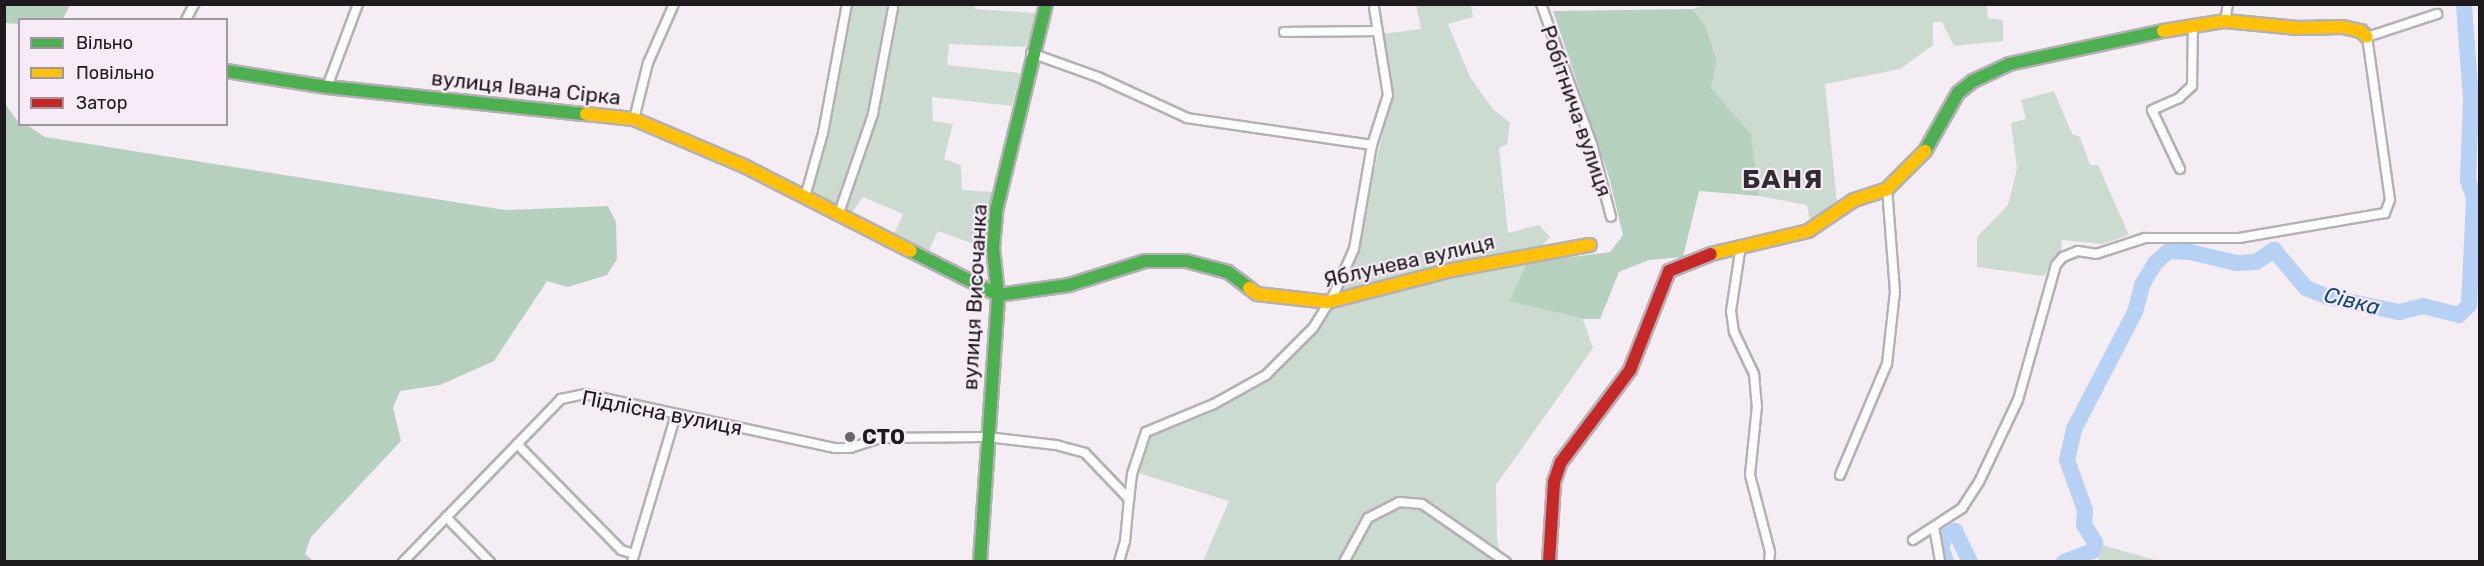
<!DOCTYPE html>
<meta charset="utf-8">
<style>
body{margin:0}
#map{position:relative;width:2484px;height:566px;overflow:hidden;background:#f4eef4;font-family:Rubik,sans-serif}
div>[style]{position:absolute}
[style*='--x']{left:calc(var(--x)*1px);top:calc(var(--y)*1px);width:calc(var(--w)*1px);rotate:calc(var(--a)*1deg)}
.green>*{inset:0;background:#ccdbd0}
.forest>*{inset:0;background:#b6d0be}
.river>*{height:16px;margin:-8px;padding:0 8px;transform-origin:8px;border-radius:8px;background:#b7d1f4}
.roads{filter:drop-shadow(2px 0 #b4b0b4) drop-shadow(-2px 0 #b4b0b4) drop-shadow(0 2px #b4b0b4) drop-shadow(0 -2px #b4b0b4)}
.street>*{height:8px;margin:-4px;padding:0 4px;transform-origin:4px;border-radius:4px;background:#fdfcfd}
.fast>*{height:12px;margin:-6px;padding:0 6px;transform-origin:6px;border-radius:6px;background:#4caf50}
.slow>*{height:12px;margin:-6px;padding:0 6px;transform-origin:6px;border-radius:6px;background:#ffc107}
.jam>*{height:12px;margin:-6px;padding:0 6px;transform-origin:6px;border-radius:6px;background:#c62828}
.dots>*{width:16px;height:16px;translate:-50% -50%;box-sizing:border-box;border:3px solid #f7ebf7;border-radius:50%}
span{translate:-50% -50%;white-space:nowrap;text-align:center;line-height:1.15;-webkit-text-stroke:4.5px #f7ebf7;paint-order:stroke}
.street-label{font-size:21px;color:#1d191d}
.poi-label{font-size:21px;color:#1d191d;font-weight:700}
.left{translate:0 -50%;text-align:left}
.water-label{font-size:22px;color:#114981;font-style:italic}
.district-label{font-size:27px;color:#332b34;font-weight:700;letter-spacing:1.5px}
.frame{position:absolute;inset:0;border:6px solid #1d191d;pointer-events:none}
.legend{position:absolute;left:18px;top:18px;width:210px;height:108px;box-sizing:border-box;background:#f7ebf7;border:2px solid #a097a0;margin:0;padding:8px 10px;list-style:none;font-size:18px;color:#1d191d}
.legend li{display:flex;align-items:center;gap:12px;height:30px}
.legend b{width:30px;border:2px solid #a097a0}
</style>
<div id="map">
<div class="green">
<i style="clip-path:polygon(974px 4px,975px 9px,1037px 13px,1026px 47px,949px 44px,947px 65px,1020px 73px,1012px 106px,932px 97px,933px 121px,953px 124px,944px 159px,961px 165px,962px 190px,993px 192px,985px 248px,938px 231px,928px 252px,893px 236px,903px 214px,863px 197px,851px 214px,809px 194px,847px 5px)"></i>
<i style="clip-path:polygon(1707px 4px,1987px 5px,1988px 18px,2003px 20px,2003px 41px,1954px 46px,1942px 22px,1933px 22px,1933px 45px,1900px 69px,1825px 84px,1837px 202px,1810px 221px,1807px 205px,1759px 196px,1751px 135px,1711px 88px,1717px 59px,1706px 27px,1693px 9px)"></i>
<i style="clip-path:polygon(1416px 5px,1471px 5px,1473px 17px,1448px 24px,1470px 77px,1493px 109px,1510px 123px,1507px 144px,1499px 148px,1508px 233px,1539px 225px,1550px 237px,1527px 263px,1509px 301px,1583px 319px,1593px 348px,1496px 485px,1497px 538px,1502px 561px,1203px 561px,1229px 501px,1135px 472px,1148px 437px,1212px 412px,1268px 377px,1330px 309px,1349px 276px,1392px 94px,1382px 34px,1421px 29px)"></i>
<i style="clip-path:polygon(2054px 91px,2072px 134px,2080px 137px,2090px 165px,2098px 165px,2129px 235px,2102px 244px,2062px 240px,2061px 250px,2044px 276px,1977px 267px,1977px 237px,2008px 205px,2017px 169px,2011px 123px,2026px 119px,2021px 100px)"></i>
<i style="clip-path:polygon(2102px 545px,2159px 561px,2098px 561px)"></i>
</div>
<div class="forest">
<i style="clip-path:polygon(5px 4px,70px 4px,70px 5px,63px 19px,20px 20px,19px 24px,5px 23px)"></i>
<i style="clip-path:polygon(1693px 9px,1706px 27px,1717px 60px,1711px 88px,1751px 134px,1759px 196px,1699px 191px,1683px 257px,1649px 260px,1619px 272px,1600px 319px,1583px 319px,1509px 301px,1527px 263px,1610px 252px,1623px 235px,1609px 177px,1553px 11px)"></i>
<i style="clip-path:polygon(5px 104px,20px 124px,27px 125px,45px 137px,505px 210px,608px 206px,616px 222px,617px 259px,607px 275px,568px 287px,547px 281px,494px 361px,440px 385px,400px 391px,393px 408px,401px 441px,311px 537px,305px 554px,313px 561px,5px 561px)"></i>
</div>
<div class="river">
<i style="--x:1946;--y:562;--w:16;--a:-108"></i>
<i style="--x:1941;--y:547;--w:11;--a:-68"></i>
<i style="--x:1945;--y:537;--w:12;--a:-31"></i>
<i style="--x:1955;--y:531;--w:34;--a:64"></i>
<i style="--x:2064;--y:562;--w:31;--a:-21"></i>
<i style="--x:2093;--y:551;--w:9;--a:-77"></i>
<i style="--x:2095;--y:542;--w:20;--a:-123"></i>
<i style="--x:2084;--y:525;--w:15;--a:-86"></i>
<i style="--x:2085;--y:510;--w:53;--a:-109.8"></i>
<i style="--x:2067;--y:460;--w:32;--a:-77"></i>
<i style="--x:2074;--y:429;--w:132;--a:-62.5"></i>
<i style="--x:2135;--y:312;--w:28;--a:-75"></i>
<i style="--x:2142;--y:285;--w:26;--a:-59"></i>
<i style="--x:2155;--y:263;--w:18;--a:-41"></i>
<i style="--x:2169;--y:251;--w:21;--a:3"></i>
<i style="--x:2190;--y:252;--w:47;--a:13.4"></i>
<i style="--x:2236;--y:263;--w:20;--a:-3"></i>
<i style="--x:2256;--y:262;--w:22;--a:-34"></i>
<i style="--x:2274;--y:250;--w:50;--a:49.9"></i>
<i style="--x:2306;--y:288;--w:24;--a:22"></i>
<i style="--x:2328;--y:297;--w:73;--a:11.9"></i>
<i style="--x:2399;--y:312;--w:25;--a:-14"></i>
<i style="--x:2423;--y:306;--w:37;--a:14"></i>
<i style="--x:2459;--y:315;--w:14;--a:-45"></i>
<i style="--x:2469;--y:305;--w:107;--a:-87.3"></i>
<i style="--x:2474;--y:198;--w:19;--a:-108"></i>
<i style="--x:2468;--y:180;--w:80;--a:-87.9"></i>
<i style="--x:2471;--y:100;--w:96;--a:-94.2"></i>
</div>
<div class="roads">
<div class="street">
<i style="--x:1541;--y:4;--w:149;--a:70"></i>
<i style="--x:1592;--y:144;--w:75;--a:75.4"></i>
<i style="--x:186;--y:20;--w:18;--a:-63"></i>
<i style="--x:2225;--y:21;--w:17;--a:-80"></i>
<i style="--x:1284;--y:32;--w:93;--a:-0.6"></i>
<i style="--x:1031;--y:53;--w:71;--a:19.7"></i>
<i style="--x:1098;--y:77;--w:98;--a:24.7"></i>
<i style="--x:1187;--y:118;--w:187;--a:8.3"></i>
<i style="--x:327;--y:87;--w:89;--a:-69.5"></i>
<i style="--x:634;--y:119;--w:58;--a:-76"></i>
<i style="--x:648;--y:63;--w:64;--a:-66.2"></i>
<i style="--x:2180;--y:169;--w:65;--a:-115.4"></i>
<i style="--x:2152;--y:110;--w:30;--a:-24"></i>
<i style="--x:2179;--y:98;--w:18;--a:-43"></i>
<i style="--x:2192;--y:86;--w:62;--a:-89.1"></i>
<i style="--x:805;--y:197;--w:66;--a:-74.3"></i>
<i style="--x:823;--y:133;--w:131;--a:-79.5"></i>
<i style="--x:839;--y:213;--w:105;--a:-71"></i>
<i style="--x:873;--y:114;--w:108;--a:-79.3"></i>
<i style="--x:1741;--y:245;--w:67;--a:98.6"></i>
<i style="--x:1731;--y:311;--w:21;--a:82"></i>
<i style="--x:1734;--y:332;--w:47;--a:64.5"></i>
<i style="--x:1754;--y:374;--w:32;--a:85"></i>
<i style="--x:1757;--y:406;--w:69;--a:95.8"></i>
<i style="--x:1750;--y:475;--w:80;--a:75.4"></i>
<i style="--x:1770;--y:552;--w:10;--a:96"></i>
<i style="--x:517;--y:444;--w:148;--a:45.5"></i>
<i style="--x:621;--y:550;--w:14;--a:17"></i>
<i style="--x:1840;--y:475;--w:121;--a:-67.1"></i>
<i style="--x:1887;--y:364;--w:72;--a:-83.7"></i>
<i style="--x:1895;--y:292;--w:103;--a:-94.4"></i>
<i style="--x:1129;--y:499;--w:25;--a:-83"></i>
<i style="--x:1132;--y:474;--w:44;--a:-71.6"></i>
<i style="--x:1146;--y:432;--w:74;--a:-22.4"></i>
<i style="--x:1214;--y:404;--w:60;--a:-29.1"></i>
<i style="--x:1266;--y:375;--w:66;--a:-45"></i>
<i style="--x:1313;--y:328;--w:38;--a:-58"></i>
<i style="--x:1333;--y:296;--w:51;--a:-65.9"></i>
<i style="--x:1354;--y:249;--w:106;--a:-80.2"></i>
<i style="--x:1372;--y:145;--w:52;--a:-72.3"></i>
<i style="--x:1388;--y:95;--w:88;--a:-99.1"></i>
<i style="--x:446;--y:517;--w:63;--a:45.6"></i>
<i style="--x:1934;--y:527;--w:36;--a:80"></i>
<i style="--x:1913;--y:540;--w:59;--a:-33.1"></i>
<i style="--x:1962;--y:508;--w:31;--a:-57"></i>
<i style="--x:1979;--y:482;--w:91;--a:-64.6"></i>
<i style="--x:2018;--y:400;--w:140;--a:-74.3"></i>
<i style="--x:2056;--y:265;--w:11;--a:-49"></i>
<i style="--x:2063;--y:257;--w:16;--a:-22"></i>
<i style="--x:2078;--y:251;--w:18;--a:9"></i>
<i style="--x:2096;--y:254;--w:52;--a:-18.1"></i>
<i style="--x:2145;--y:238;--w:94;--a:0"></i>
<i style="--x:2239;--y:238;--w:148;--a:-9.7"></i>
<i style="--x:2385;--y:213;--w:14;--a:-69"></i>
<i style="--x:2390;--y:200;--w:165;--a:-98"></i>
<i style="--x:2367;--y:37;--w:74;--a:-18.2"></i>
<i style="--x:403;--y:562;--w:227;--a:-45.9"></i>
<i style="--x:561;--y:399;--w:25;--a:-12"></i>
<i style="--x:585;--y:394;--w:256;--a:12.2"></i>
<i style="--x:835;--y:448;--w:15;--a:0"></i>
<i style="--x:850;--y:448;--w:33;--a:-18"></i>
<i style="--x:881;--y:438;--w:106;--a:-0.5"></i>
<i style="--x:987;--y:437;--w:69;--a:6.6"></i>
<i style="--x:1056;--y:445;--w:30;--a:15"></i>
<i style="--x:1085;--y:453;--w:64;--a:46.3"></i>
<i style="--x:1129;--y:499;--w:42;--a:95.4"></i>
<i style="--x:1125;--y:541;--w:22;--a:106"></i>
<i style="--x:632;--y:562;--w:154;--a:-73.4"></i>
<i style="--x:1344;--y:562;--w:50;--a:-61.4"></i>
<i style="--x:1368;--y:518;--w:35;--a:-27"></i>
<i style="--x:1399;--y:502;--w:23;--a:5"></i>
<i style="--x:1422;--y:504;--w:102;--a:34.6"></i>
</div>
<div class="fast">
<i style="--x:226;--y:71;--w:102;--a:9"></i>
<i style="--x:327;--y:87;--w:260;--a:6"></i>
<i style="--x:1925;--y:151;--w:67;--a:-60.4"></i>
<i style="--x:1958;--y:93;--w:19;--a:-39"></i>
<i style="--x:1973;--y:81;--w:40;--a:-25"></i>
<i style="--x:2009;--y:64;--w:157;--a:-12.1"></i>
<i style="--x:911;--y:251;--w:97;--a:26.8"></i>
<i style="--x:998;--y:295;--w:72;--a:-8"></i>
<i style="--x:1069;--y:285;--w:80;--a:-17.5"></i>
<i style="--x:1145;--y:261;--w:41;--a:0"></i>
<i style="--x:1186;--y:261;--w:43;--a:14.7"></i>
<i style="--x:1228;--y:272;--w:26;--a:37"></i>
<i style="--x:980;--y:562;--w:268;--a:-86.1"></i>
<i style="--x:998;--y:295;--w:47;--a:-96.1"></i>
<i style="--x:993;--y:248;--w:37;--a:-85"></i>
<i style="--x:996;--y:211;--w:213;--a:-76.4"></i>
</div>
<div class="slow">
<i style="--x:2163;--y:31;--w:63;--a:-9.2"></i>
<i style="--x:2225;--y:21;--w:73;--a:5.5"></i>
<i style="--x:2298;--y:28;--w:45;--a:-1.3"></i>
<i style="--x:2343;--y:27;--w:18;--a:13"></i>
<i style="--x:2361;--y:31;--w:8;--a:45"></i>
<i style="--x:586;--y:114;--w:48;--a:5.9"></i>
<i style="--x:634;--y:119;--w:120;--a:23.1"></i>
<i style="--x:744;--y:166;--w:187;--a:27"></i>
<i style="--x:1711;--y:254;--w:100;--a:-13.3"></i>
<i style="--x:1808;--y:231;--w:55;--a:-34"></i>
<i style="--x:1854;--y:200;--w:35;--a:-18"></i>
<i style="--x:1887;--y:189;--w:54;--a:-45"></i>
<i style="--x:1249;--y:288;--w:10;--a:37"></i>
<i style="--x:1257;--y:294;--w:71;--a:6.4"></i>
<i style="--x:1328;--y:302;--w:128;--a:-14.5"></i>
<i style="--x:1452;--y:270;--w:140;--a:-10.3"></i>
</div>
<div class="jam">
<i style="--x:1549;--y:562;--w:80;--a:-86.4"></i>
<i style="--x:1554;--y:482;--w:21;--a:-71"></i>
<i style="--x:1561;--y:462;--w:115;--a:-53.1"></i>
<i style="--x:1630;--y:370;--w:106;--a:-68.5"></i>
<i style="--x:1669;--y:271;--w:45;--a:-22"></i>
</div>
</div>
<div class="dots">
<i style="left:850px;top:437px;background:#686468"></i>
</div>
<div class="street-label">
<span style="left:526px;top:88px;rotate:6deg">вулиця Івана Сірка</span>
<span style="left:1576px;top:111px;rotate:71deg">Робітнича вулиця</span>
<span style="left:1409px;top:261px;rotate:-13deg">Яблунева вулиця</span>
<span style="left:975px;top:297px;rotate:-87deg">вулиця Височанка</span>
<span style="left:662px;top:413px;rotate:11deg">Підлісна вулиця</span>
</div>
<div class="poi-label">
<span class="left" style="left:862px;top:437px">СТО</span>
</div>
<div class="water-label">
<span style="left:2352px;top:301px;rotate:14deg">Сівка</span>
</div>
<div class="district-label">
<span style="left:1783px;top:180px">БАНЯ</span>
</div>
<div class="frame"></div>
<ul class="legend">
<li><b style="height:8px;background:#4caf50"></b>Вільно</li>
<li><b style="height:8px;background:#ffc107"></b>Повільно</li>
<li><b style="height:8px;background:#c62828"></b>Затор</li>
</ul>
</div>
